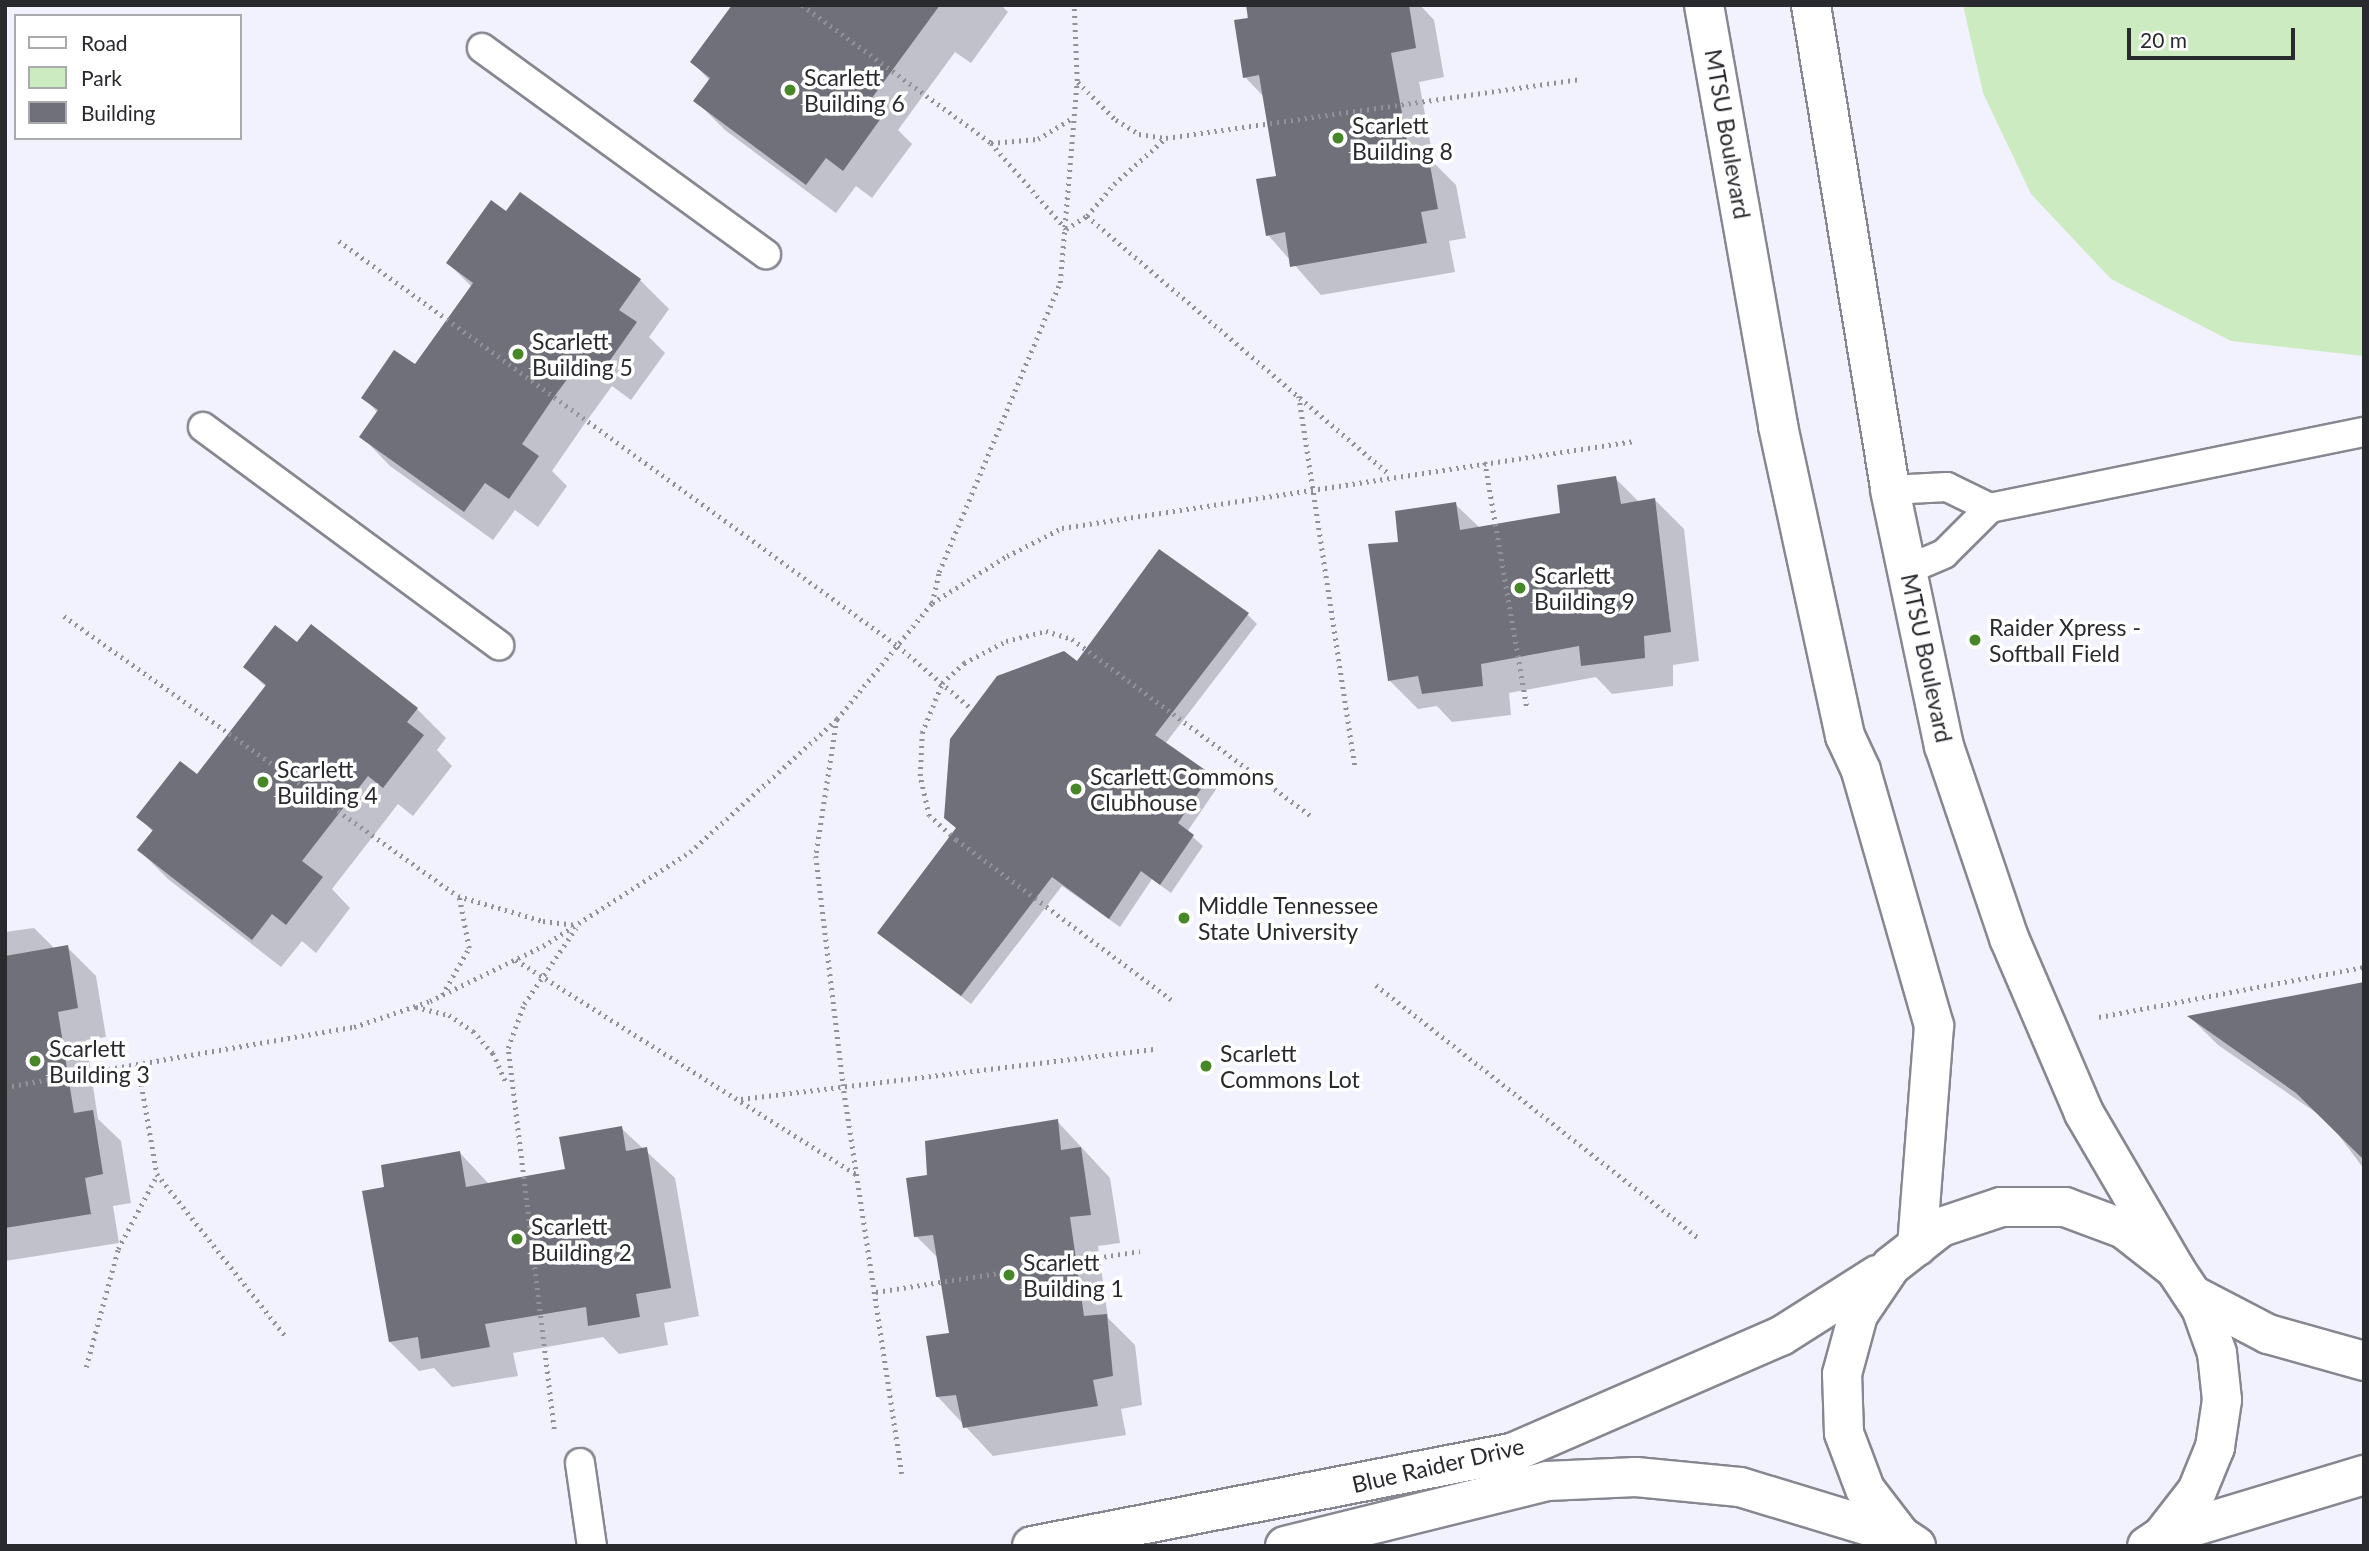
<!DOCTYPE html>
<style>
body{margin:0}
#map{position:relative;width:2369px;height:1551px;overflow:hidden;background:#f1f2fd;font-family:Lato,sans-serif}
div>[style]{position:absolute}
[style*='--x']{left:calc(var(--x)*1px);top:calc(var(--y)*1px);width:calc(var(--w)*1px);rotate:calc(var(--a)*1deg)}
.green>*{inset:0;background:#ccebc1}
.shadow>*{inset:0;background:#0003}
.building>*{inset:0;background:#6f7079}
.path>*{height:4.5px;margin-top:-2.25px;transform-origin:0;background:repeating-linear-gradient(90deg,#909199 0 2px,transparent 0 7px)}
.roads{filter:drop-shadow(2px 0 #868790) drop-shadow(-2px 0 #868790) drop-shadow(0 2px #868790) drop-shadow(0 -2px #868790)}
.lane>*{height:28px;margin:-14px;padding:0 14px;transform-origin:14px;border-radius:14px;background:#fff}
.street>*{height:38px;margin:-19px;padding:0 19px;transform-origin:19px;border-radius:19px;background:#fff}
.dots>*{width:19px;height:19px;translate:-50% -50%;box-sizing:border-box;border:4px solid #fff;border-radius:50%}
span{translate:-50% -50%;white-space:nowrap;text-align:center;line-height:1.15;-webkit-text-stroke:7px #fff;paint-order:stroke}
.poi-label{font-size:23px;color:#292a2e}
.left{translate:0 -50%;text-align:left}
.street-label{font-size:23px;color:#292a2e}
.frame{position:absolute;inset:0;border:7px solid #292a2e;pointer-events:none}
.legend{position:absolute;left:14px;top:14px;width:228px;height:126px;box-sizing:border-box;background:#fff;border:2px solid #a9aaab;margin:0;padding:9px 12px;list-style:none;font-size:21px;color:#292a2e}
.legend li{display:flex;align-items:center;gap:14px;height:35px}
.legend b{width:35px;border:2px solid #a9aaab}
.scale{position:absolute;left:2127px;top:28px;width:168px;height:32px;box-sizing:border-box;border:4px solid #292a2e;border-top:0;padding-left:9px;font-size:21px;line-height:24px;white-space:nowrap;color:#292a2e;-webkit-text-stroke:5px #fff;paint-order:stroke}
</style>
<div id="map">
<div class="green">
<i style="clip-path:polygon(1963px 5px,2364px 5px,2364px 356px,2231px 341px,2111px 279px,2031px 194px,1983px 93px)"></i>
</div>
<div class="shadow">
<i style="clip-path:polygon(734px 5px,1001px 5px,1008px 12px,971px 63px,955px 52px,898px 130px,912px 144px,872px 198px,856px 186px,836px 213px,725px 130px,696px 101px,710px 81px,692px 62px)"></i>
<i style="clip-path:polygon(1248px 5px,1420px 5px,1434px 20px,1444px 77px,1419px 82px,1434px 163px,1456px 185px,1466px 238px,1449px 241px,1455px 272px,1321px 295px,1268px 235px,1278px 177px,1264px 97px,1245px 77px)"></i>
<i style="clip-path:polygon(520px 194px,640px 280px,669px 309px,649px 337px,665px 353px,631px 400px,612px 386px,583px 426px,552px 471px,567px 486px,538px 527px,515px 510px,493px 540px,390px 466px,362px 437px,378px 413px,363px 397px,416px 367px,472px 287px,448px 263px,506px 213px)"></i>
<i style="clip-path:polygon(1615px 478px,1640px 503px,1655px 500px,1684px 529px,1699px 661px,1673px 665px,1673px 686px,1612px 694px,1596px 677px,1509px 693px,1511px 715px,1452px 722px,1437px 706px,1418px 709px,1389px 680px,1400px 543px,1455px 504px,1480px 528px,1562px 515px)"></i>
<i style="clip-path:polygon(1247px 614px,1257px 624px,1165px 744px,1219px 785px,1187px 832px,1203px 846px,1171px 893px,1152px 879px,1120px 927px,1062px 886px,971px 1004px,879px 933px,1078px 663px)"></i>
<i style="clip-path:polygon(297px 644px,417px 709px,446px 738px,437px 750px,452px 766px,413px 816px,398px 804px,332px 889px,350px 908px,316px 953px,302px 941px,281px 967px,168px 879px,139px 850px,153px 832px,139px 817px,197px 776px,267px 688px,245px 667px)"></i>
<i style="clip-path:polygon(34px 928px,55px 949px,67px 947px,96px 976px,106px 1037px,86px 1040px,98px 1119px,121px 1141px,131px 1203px,113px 1206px,119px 1243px,5px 1261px,5px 932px)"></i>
<i style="clip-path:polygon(2364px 984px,2364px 1169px,2328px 1121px,2218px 1045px,2190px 1017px)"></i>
<i style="clip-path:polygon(1057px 1121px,1110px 1178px,1120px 1243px,1098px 1246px,1108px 1318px,1135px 1345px,1142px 1405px,1121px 1409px,1126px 1435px,993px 1456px,937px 1396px,951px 1334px,939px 1259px,916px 1236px,928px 1177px)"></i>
<i style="clip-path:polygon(621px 1128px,675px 1178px,699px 1316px,664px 1323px,668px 1345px,619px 1354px,603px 1337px,513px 1353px,518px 1376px,452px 1387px,434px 1368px,419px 1371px,390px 1342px,386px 1188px,460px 1153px,489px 1184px,567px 1171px)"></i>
</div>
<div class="building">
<i style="clip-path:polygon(732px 5px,940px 5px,869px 102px,884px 114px,843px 171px,826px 158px,806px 185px,693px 101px,710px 78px,690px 62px)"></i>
<i style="clip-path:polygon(1246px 5px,1409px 5px,1416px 48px,1391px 53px,1410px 157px,1428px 154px,1438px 209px,1421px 212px,1427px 243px,1290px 267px,1285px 232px,1266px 236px,1256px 179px,1276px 176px,1259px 75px,1243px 78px,1234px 20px,1248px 18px)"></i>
<i style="clip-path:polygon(520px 192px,641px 279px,619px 310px,637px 322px,601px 373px,582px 359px,554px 397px,522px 444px,539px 456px,509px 499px,485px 483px,464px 512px,359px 437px,378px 410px,361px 398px,394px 350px,415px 364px,473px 283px,446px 263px,491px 200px,506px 211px)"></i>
<i style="clip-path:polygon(1616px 476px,1621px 504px,1655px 498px,1671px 632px,1644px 636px,1645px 658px,1581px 666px,1579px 646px,1481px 664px,1483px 686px,1422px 694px,1418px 676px,1388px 681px,1368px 544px,1398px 542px,1395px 511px,1456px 502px,1460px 530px,1560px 513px,1557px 485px)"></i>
<i style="clip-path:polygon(1159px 549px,1249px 613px,1155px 735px,1211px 774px,1178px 823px,1194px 835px,1160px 885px,1141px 871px,1109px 919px,1052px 877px,961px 996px,877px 933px,956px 828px,944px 818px,950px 739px,997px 676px,1064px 651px,1077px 661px)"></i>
<i style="clip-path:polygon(311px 624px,418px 708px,407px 722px,424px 735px,383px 788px,368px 776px,302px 861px,323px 877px,286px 925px,272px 914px,252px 940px,137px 850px,153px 830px,136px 817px,180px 761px,197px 774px,266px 685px,243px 667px,275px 625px,297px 642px)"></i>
<i style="clip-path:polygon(68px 945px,78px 1008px,58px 1012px,74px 1113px,93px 1110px,103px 1174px,85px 1178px,91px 1214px,5px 1228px,5px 956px)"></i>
<i style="clip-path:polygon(2364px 982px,2364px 1160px,2296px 1093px,2187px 1016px)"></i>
<i style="clip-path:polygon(1058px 1119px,1061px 1150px,1081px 1147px,1091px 1215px,1070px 1217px,1084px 1316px,1107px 1314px,1113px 1376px,1093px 1380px,1098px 1406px,963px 1428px,956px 1395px,936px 1397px,926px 1336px,949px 1333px,933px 1235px,914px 1237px,906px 1178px,927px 1175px,925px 1141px)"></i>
<i style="clip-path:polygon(622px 1126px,626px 1151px,647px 1147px,671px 1288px,636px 1294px,640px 1317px,588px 1326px,586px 1307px,485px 1324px,490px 1347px,421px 1359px,418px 1337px,389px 1342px,362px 1191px,384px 1187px,381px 1165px,460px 1151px,466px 1187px,565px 1169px,559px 1137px)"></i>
</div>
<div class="path">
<i style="--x:802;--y:5;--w:234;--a:36.1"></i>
<i style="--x:991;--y:143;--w:114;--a:48.9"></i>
<i style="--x:1066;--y:229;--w:25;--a:-32"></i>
<i style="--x:1087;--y:216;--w:42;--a:-49.8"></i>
<i style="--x:1114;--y:184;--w:69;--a:-41.5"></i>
<i style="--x:1166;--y:138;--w:416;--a:-8.1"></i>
<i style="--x:1078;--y:82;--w:54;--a:45"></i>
<i style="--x:1116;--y:120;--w:27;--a:31"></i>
<i style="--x:1139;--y:134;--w:26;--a:9"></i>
<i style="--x:991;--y:143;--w:47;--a:-4.9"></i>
<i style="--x:1038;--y:139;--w:42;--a:-31.4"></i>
<i style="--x:1087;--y:216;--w:397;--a:40.5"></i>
<i style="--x:339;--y:241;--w:690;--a:35.92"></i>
<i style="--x:898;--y:646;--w:97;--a:40.4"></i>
<i style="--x:1299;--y:396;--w:376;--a:81.4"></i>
<i style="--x:1485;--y:462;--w:249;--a:80.3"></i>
<i style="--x:932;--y:603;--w:89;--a:-32.1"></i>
<i style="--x:1007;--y:556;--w:62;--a:-27"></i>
<i style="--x:1062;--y:528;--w:579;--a:-8.65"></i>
<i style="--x:64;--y:616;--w:483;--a:35.4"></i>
<i style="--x:458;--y:896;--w:89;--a:16.4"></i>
<i style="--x:543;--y:921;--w:35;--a:7"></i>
<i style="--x:837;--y:719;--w:139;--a:98.7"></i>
<i style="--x:816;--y:856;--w:230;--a:83.2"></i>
<i style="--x:843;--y:1084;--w:394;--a:81.4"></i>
<i style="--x:516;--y:960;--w:404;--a:32.2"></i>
<i style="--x:1376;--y:985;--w:410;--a:38.1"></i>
<i style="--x:442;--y:995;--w:54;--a:-60.1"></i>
<i style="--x:469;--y:948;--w:52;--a:-101.1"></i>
<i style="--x:1171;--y:1000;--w:268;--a:-143.3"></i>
<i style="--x:956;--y:840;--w:36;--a:-138"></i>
<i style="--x:929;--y:816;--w:41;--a:-102.7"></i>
<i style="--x:920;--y:776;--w:43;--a:-87.3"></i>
<i style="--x:922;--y:733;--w:54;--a:-68.2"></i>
<i style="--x:942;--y:683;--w:30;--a:-42"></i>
<i style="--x:964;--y:663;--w:47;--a:-27.6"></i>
<i style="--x:1006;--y:641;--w:41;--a:-14"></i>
<i style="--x:1046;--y:631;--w:27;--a:17"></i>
<i style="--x:1072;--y:639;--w:296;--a:36.5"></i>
<i style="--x:416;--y:1007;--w:34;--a:14"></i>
<i style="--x:449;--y:1015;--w:29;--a:34"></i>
<i style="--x:473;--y:1031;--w:30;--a:48"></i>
<i style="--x:493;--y:1053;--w:35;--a:66"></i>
<i style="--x:2099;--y:1017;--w:270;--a:-10.7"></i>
<i style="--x:138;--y:1064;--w:112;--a:80.2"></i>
<i style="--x:157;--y:1174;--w:209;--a:51.6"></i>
<i style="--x:5;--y:1087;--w:354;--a:-9.8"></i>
<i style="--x:354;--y:1027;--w:80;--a:-18.9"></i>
<i style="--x:430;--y:1001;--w:126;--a:-26"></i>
<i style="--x:543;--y:946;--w:174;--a:-32.6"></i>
<i style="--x:690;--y:852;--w:198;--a:-42.1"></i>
<i style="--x:837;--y:719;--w:150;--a:-50.7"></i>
<i style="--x:932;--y:603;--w:32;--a:-77"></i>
<i style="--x:939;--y:572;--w:313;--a:-67.3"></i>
<i style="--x:1060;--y:283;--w:203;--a:-85.2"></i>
<i style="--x:1077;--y:81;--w:76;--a:-92.3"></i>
<i style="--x:741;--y:1099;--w:416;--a:-6.9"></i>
<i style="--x:876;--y:1292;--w:267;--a:-8.8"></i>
<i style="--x:86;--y:1367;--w:122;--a:-74.8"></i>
<i style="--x:118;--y:1249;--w:84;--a:-62.2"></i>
<i style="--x:554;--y:1429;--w:384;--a:-96.9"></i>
<i style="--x:508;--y:1048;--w:47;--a:-70"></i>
<i style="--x:524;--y:1004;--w:92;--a:-55.6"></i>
</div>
<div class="roads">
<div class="lane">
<i style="--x:482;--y:48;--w:351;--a:36"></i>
<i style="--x:203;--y:427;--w:368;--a:36.4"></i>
<i style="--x:1890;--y:490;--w:57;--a:-3"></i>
<i style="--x:1947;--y:487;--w:48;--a:26"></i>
<i style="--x:1990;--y:508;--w:65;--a:135"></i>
<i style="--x:1944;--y:554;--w:39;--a:157"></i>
<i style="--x:1990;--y:508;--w:382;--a:-11.5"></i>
<i style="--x:580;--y:1463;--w:84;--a:81.8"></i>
</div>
<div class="street">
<i style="--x:1704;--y:5;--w:427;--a:80"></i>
<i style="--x:1778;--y:426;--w:317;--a:77.8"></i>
<i style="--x:1845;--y:736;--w:38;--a:65"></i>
<i style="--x:1861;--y:771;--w:265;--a:74"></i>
<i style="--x:1934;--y:1026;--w:221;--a:94.4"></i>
<i style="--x:1811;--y:5;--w:491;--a:80.7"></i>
<i style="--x:1890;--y:490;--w:262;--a:78.1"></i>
<i style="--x:1944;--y:746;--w:203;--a:71.3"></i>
<i style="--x:2009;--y:938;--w:190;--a:66.8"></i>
<i style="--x:2084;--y:1113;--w:181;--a:59.7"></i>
<i style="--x:2193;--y:1295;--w:85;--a:27.5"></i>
<i style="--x:2268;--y:1334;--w:100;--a:15.7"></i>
<i style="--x:2162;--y:1536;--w:211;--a:-16.8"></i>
<i style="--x:1032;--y:1546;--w:491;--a:-11"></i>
<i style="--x:1514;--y:1452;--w:291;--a:-23.5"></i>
<i style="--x:1781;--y:1336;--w:114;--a:-32.4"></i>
<i style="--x:1285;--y:1546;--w:270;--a:-13.9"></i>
<i style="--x:1547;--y:1481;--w:89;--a:-2.6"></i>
<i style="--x:1636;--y:1477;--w:104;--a:5.5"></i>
<i style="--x:1740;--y:1487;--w:168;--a:16.9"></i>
<i style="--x:1916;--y:1546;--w:18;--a:-146"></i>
<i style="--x:1901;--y:1536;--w:59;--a:-127.5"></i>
<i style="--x:1865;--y:1489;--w:60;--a:-110.6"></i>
<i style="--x:1844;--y:1433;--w:59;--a:-91.9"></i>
<i style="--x:1842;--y:1374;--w:61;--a:-74.8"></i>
<i style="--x:1858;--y:1315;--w:59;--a:-56"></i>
<i style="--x:1891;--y:1266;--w:63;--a:-38"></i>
<i style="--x:1941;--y:1227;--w:63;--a:-18.4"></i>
<i style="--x:2001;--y:1207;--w:64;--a:0"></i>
<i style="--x:2065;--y:1207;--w:63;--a:20.4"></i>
<i style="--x:2124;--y:1229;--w:65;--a:38.1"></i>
<i style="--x:2175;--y:1269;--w:47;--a:56.3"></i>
<i style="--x:2201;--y:1308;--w:48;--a:70.4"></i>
<i style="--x:2217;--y:1353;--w:47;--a:83.9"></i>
<i style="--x:2222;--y:1400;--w:48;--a:98.5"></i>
<i style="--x:2215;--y:1447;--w:48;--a:112.2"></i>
<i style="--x:2197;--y:1491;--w:57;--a:127.9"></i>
<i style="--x:2162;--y:1536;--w:18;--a:146"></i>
</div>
</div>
<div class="dots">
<i style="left:790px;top:90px;background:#478727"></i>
<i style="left:1338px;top:138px;background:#478727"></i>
<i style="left:518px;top:354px;background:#478727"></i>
<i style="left:1520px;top:588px;background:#478727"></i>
<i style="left:1975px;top:640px;background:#478727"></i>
<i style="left:263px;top:782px;background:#478727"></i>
<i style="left:1076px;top:789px;background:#478727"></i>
<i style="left:1184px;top:918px;background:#478727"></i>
<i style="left:35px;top:1061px;background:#478727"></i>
<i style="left:1206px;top:1066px;background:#478727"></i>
<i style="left:517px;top:1239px;background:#478727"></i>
<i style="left:1009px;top:1275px;background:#478727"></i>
</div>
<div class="poi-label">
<span class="left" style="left:804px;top:90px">Scarlett<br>Building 6</span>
<span class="left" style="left:1352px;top:138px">Scarlett<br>Building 8</span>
<span class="left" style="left:532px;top:354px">Scarlett<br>Building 5</span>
<span class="left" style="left:1534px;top:588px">Scarlett<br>Building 9</span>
<span class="left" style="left:1989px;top:640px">Raider Xpress -<br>Softball Field</span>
<span class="left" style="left:277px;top:782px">Scarlett<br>Building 4</span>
<span class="left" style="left:1090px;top:789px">Scarlett Commons<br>Clubhouse</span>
<span class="left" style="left:1198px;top:918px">Middle Tennessee<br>State University</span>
<span class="left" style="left:49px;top:1061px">Scarlett<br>Building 3</span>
<span class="left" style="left:1220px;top:1066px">Scarlett<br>Commons Lot</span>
<span class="left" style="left:531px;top:1239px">Scarlett<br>Building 2</span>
<span class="left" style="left:1023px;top:1275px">Scarlett<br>Building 1</span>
</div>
<div class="street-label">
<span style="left:1728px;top:134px;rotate:80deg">MTSU Boulevard</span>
<span style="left:1927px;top:658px;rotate:78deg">MTSU Boulevard</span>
<span style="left:1438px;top:1465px;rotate:-13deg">Blue Raider Drive</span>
</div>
<div class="frame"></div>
<ul class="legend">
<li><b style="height:9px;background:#fff"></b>Road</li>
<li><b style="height:19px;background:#ccebc1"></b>Park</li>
<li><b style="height:19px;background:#6f7079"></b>Building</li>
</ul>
<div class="scale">20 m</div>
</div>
